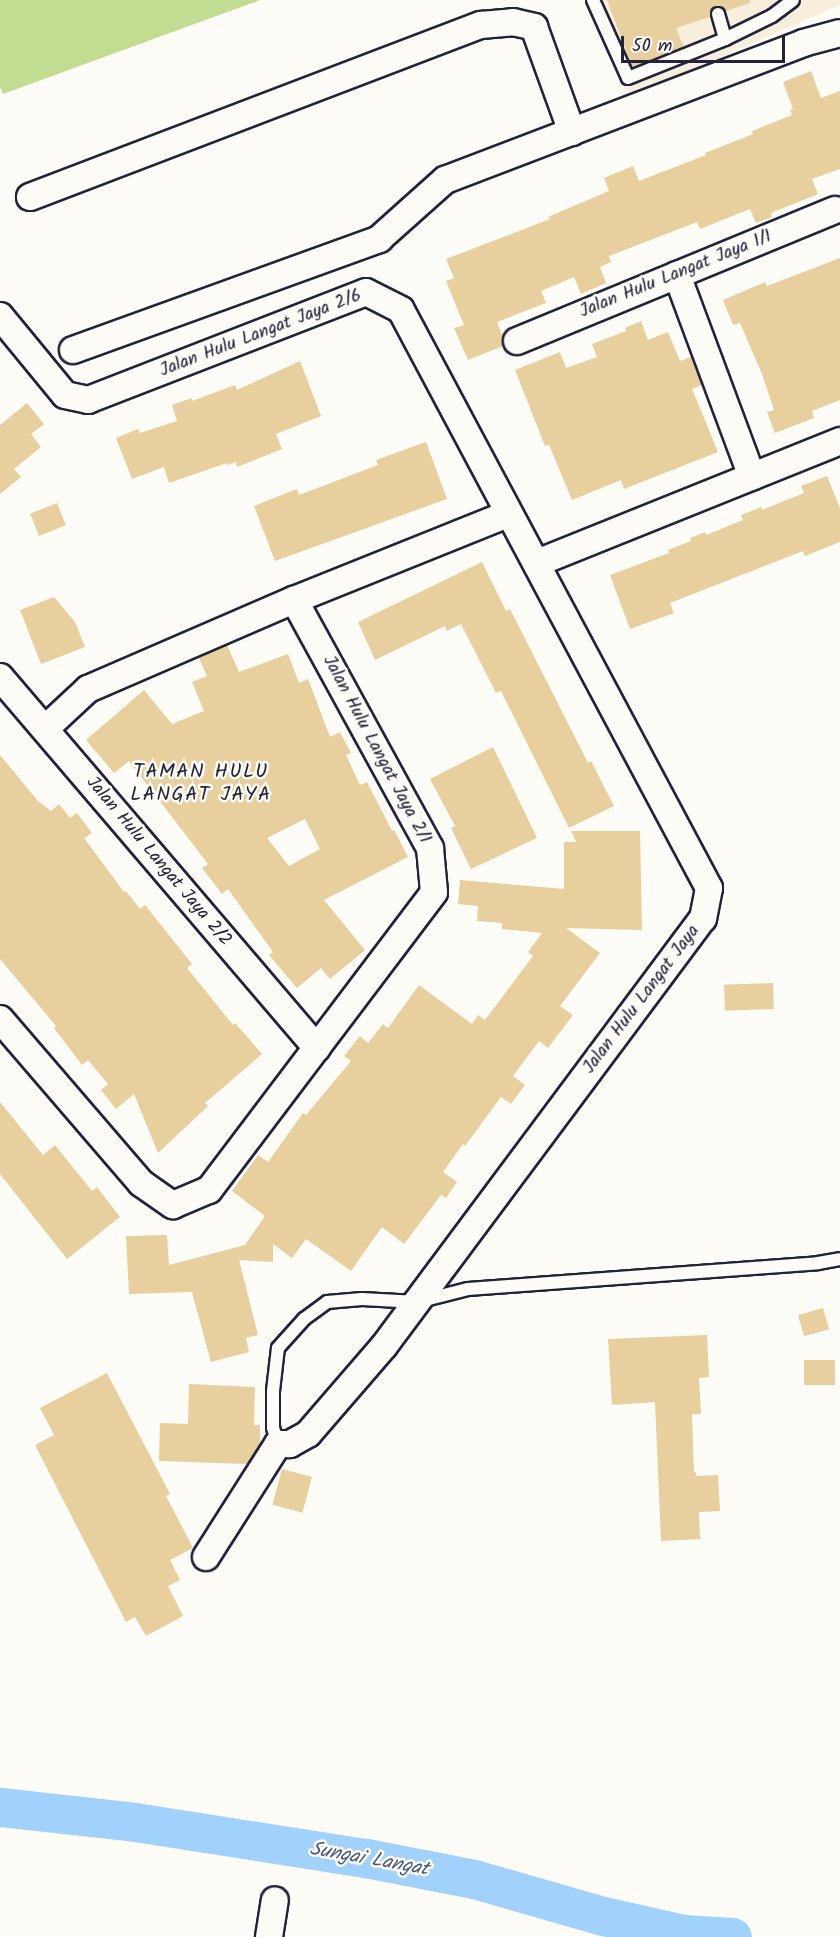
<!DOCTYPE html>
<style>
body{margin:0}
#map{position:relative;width:840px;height:1937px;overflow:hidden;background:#fdfcf7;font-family:Kalam,sans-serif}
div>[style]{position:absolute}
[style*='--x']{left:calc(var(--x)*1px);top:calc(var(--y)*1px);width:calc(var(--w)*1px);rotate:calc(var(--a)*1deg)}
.built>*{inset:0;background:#f7efdc}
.green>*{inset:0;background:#c2dc92}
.river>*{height:39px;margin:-19.5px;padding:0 19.5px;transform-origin:19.5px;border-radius:19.5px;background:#a0d2fd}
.building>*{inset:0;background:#e8d09e;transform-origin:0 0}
.roads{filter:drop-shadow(2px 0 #22223b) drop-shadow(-2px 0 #22223b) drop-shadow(0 2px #22223b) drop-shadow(0 -2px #22223b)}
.service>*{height:12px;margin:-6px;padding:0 6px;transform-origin:6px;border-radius:6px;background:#fdfcf7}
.minor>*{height:26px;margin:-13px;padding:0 13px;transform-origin:13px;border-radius:13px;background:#fdfcf7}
span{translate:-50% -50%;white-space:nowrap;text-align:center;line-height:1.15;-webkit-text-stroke:5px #fdfcf7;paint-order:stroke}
.street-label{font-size:18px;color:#22223b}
.neighbourhood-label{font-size:20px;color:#22223b;letter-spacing:1.5px}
.water-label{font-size:20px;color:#485775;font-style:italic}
.scale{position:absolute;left:621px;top:36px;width:164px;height:27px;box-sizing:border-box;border:3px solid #22223b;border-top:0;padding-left:8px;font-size:18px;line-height:21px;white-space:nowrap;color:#22223b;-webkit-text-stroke:4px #fdfcf7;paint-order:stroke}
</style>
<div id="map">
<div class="built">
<i style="clip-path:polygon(585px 0,840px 0,840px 5px,629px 97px)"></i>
</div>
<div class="green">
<i style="clip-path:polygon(0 0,260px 0,3px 94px,0 87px)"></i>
</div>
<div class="river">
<i style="--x:0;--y:1807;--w:136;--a:6.3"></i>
<i style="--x:135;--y:1822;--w:234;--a:8.9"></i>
<i style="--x:366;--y:1858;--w:110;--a:11"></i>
<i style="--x:474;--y:1879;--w:134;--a:16"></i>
<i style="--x:603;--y:1916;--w:83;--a:12.5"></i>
<i style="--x:684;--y:1934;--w:48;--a:3.6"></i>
</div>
<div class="building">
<i style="clip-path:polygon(607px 0,750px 0,750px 3px,726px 11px,721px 6px,715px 6px,710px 11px,710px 17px,676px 28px,684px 47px,632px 67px)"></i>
<i style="clip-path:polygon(811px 71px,821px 98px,840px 91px,840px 169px,812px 179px,818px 194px,771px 213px,772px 217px,756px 223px,750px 209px,700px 229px,697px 222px,609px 256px,611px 262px,600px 267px,606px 283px,581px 294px,574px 277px,541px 291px,546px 303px,497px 322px,503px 337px,503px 346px,468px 360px,454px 328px,464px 325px,446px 281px,454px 278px,446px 259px,550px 219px,548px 217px,609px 191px,604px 178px,633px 166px,639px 181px,706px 155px,705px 153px,753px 134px,752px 131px,792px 115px,790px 110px,793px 109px,783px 82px)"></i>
<i style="clip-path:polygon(840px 258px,840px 400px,812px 411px,814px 418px,775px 433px,767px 412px,774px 410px,762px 374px,740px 323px,733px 325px,723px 300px,765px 282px,767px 286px)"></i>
<i style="clip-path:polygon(641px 321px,648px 340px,668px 332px,680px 361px,691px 357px,702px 385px,692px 389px,718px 452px,624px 489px,621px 480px,572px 500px,549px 445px,545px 446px,515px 370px,560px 352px,566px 368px,597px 357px,592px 344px,626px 331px,625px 328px)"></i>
<i style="clip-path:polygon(300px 361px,321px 416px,276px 434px,282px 449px,237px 467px,236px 462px,228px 465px,227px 463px,169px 483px,164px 467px,132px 479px,116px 438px,138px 429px,140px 433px,177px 421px,172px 405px,192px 398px,192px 401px,235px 385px,237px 390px)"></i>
<i style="clip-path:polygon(27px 403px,44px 424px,31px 434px,41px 447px,14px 469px,21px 477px,0 494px,0 425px)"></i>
<i style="clip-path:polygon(426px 442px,447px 499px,275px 561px,254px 506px,297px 489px,299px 495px,378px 465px,376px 460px)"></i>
<i style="clip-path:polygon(827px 476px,840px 508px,840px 542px,805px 556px,803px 551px,670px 603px,674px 613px,630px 629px,610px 575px,669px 553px,668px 550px,691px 541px,690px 538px,705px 532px,706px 535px,743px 520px,741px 515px,761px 507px,762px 510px,804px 493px,801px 486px)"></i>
<i style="left:57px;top:503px;width:24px;height:29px;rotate:68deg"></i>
<i style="clip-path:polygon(482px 562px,506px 611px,510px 609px,588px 763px,591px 761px,614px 806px,569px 828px,501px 691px,496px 693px,461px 624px,447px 631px,445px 626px,375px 660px,358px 622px)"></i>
<i style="clip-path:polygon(54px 597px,75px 622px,85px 647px,41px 664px,20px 610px)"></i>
<i style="clip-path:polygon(evenodd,227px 645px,239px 672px,288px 654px,299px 683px,308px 679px,330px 737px,340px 732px,351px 753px,346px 755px,360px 785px,367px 782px,392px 831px,394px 830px,408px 857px,324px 900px,365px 950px,330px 979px,321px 968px,297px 988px,269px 955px,273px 952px,228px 889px,222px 894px,202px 868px,208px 864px,129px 761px,114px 773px,86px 740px,144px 690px,172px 724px,204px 711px,192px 682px,207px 676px,199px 658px,227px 645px,305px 819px,320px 849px,289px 866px,267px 838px,305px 819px)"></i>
<i style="clip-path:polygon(493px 747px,537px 838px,471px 869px,451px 828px,455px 826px,430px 779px)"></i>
<i style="clip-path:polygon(0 755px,38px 801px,51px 811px,59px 804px,70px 818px,77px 813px,92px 833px,84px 838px,124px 892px,126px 891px,140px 909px,145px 905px,192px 964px,187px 968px,233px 1025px,235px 1023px,262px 1054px,205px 1103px,208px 1106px,158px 1153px,134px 1094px,116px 1109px,101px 1090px,108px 1084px,88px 1060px,82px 1065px,54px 1028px,56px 1026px,0 959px)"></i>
<i style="clip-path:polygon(571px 831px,640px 831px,642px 930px,566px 928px,600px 953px,560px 1006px,573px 1015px,548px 1048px,539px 1041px,513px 1076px,525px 1085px,511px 1104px,501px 1097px,465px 1146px,463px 1144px,443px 1172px,457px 1182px,446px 1198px,441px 1195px,404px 1244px,382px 1227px,351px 1271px,306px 1239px,292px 1258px,273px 1244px,273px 1262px,239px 1260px,258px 1335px,246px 1338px,249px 1352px,211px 1362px,192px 1292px,129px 1294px,126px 1236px,167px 1235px,169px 1265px,245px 1245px,265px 1216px,232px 1191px,258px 1155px,268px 1162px,303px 1113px,306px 1115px,351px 1061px,344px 1056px,360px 1036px,368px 1043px,383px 1024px,388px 1028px,419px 985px,472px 1024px,478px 1015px,485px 1020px,533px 956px,528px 952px,542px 933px,502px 929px,502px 923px,477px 921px,478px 906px,458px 904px,460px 880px,564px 889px,564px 842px,576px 842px)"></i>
<i style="left:773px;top:983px;width:26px;height:49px;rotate:88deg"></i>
<i style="clip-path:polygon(0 1102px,43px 1155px,55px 1145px,92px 1191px,97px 1187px,120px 1217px,67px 1259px,0 1174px)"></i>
<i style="left:823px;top:1308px;width:22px;height:26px;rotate:74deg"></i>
<i style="clip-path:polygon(707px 1335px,709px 1377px,699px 1378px,701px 1414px,692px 1414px,694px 1473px,696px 1472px,696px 1476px,718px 1475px,720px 1511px,699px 1512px,700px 1539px,661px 1541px,655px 1402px,612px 1405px,608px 1339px)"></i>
<i style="left:804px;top:1360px;width:31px;height:25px"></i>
<i style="clip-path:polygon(107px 1373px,170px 1494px,166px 1496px,193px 1548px,170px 1560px,180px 1580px,168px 1586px,183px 1616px,146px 1636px,135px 1617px,126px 1622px,35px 1445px,54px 1435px,40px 1408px)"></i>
<i style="clip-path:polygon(189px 1384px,255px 1387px,254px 1425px,260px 1425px,260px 1445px,247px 1464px,159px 1461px,160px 1423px,188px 1424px)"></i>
<i style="left:282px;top:1469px;width:31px;height:37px;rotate:15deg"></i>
</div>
<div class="roads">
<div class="service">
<i style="--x:593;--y:0;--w:85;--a:65.8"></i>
<i style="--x:628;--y:78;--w:105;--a:-21.9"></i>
<i style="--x:725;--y:39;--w:52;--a:-26.1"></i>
<i style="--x:772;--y:16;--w:26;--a:-37"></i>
<i style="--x:718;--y:14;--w:26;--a:74"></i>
<i style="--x:278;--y:1444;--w:17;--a:-107"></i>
<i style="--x:273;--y:1428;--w:37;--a:-90"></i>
<i style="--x:273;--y:1391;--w:43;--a:-83.4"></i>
<i style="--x:278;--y:1348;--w:39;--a:-48"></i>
<i style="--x:304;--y:1319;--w:29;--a:-36"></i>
<i style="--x:327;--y:1302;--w:35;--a:-5"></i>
<i style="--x:362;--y:1299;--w:55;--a:3.1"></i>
<i style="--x:417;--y:1302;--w:53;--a:-14.3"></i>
<i style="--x:468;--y:1289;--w:351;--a:-4.2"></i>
<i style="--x:818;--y:1263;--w:22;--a:-10"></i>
</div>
<div class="minor">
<i style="--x:30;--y:197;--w:483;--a:-20.9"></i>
<i style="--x:481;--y:25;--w:32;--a:-5"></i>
<i style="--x:513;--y:22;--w:22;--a:13"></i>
<i style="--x:534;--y:27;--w:112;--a:70.1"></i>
<i style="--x:677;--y:275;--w:215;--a:69.6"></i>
<i style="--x:0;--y:316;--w:102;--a:50.6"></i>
<i style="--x:65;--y:395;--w:24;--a:12"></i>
<i style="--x:88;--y:400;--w:298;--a:-21.2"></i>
<i style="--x:366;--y:292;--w:39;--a:27"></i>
<i style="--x:401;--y:310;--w:655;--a:61.95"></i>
<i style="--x:709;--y:888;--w:31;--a:101"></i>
<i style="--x:703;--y:918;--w:534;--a:126.7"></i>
<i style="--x:384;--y:1346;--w:116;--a:130.8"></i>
<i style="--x:308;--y:1434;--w:21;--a:151"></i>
<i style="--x:290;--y:1444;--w:12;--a:180"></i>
<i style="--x:278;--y:1444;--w:134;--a:122.5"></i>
<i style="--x:517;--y:341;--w:344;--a:-22.4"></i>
<i style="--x:73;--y:350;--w:326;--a:-19.9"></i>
<i style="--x:379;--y:239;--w:89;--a:-41.8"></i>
<i style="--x:445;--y:180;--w:383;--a:-20.9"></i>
<i style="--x:803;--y:43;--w:38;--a:-15"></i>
<i style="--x:537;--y:563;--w:327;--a:-21.9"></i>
<i style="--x:0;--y:677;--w:488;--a:49.5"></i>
<i style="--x:45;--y:729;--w:59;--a:-42.9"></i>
<i style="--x:88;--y:689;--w:224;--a:-23.4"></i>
<i style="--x:294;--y:600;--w:231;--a:-21.9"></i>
<i style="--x:0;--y:1019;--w:216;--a:49.3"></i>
<i style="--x:141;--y:1183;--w:39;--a:35"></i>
<i style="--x:173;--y:1205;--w:39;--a:-23"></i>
<i style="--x:209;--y:1190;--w:373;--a:-52.9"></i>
<i style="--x:434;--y:892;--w:44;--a:-95.2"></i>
<i style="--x:430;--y:848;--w:283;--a:-118.7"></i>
<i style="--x:269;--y:1937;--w:37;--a:-81"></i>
</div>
</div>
<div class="street-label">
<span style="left:676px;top:275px;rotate:-22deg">Jalan Hulu Langat Jaya 1/1</span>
<span style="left:261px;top:334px;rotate:-21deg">Jalan Hulu Langat Jaya 2/6</span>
<span style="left:376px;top:750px;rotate:62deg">Jalan Hulu Langat Jaya 2/1</span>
<span style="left:158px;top:862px;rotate:50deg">Jalan Hulu Langat Jaya 2/2</span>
<span style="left:642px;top:1000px;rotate:-53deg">Jalan Hulu Langat Jaya</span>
</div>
<div class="neighbourhood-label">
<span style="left:201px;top:784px">TAMAN HULU<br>LANGAT JAYA</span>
</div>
<div class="water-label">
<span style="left:369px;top:1860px;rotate:10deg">Sungai Langat</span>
</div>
<div class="scale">50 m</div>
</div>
